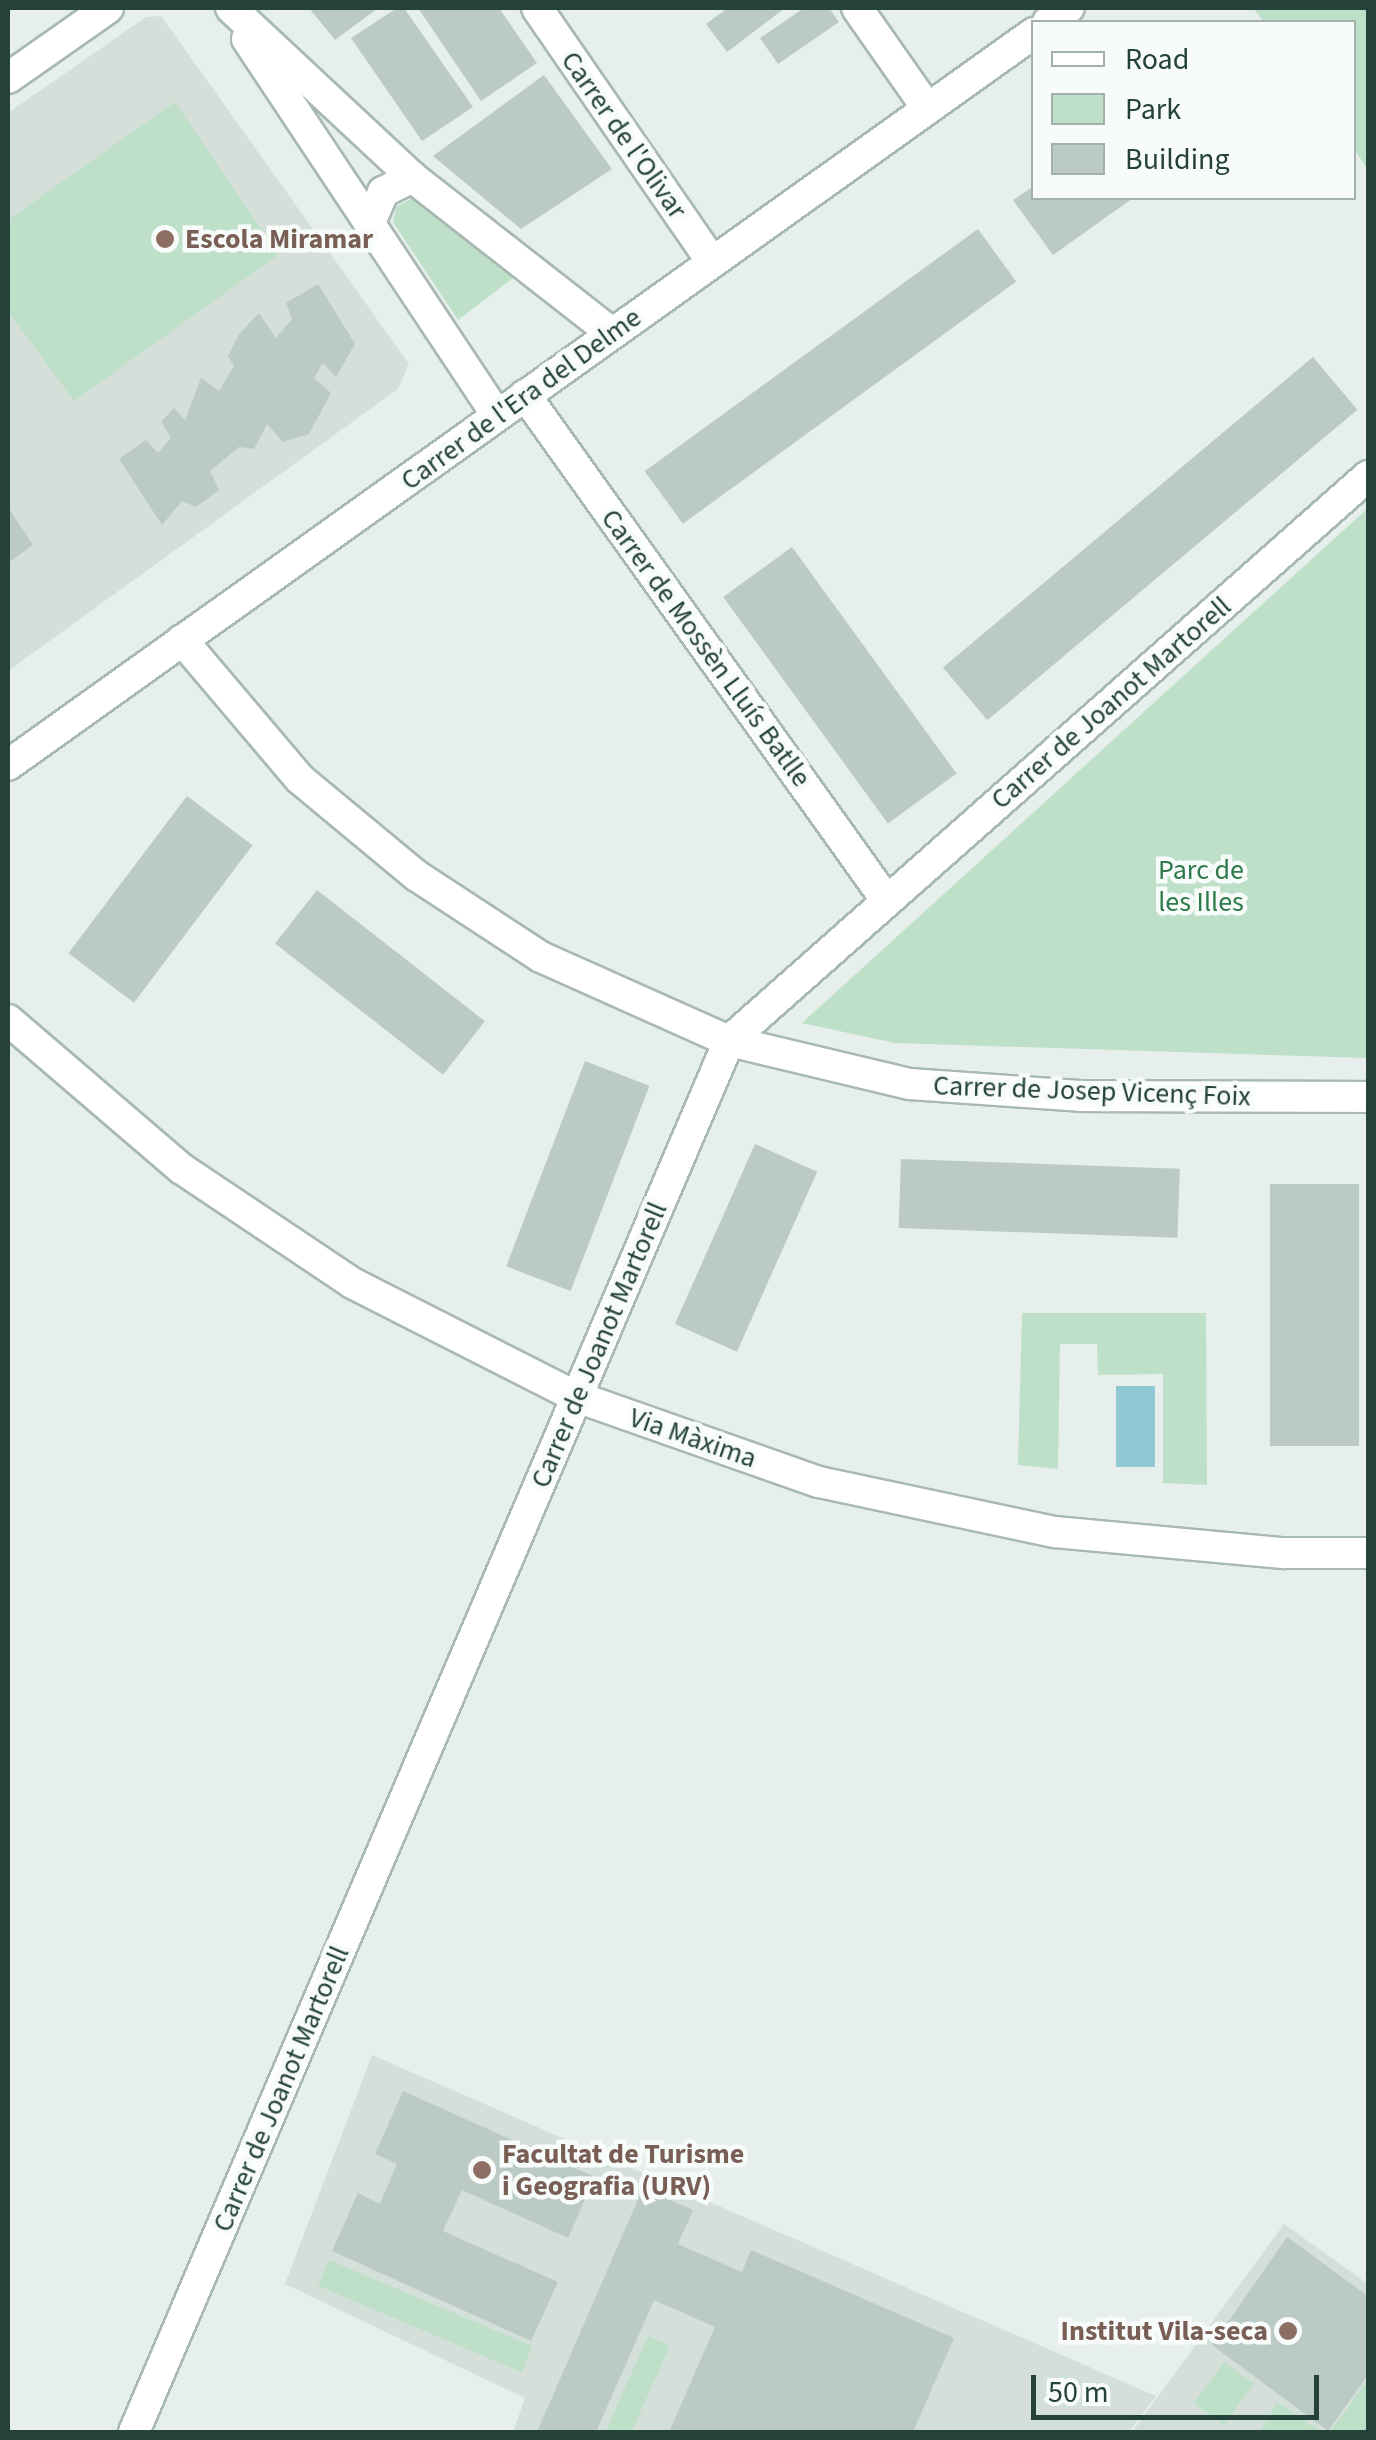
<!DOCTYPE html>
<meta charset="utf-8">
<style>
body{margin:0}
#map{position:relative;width:1376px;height:2440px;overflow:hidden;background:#e6efeb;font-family:"Source Sans 3",sans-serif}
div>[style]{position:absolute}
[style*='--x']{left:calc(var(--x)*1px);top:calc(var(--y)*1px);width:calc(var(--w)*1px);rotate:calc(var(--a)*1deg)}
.built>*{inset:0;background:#d4dfda}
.green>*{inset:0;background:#bfe0c8;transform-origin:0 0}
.water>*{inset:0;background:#8ec9d4;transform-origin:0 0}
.building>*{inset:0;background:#bbcac4;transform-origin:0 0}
.roads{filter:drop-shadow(2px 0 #a8b8b2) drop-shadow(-2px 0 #a8b8b2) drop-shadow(0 2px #a8b8b2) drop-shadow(0 -2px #a8b8b2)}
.minor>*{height:30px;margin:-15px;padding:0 15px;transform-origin:15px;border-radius:15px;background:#fff}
.dots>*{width:28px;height:28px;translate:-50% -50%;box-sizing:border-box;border:5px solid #f7fbf9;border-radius:50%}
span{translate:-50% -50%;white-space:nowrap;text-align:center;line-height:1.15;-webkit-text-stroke:9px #f7fbf9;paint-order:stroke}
.street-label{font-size:28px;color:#24423a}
.education-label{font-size:28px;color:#785e54;font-weight:700}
.left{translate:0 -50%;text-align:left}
.right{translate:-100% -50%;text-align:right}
.park-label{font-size:28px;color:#2d7a4b}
.frame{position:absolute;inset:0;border:10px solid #24423a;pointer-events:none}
.legend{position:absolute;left:1031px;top:20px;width:325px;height:180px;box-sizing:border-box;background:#f7fbf9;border:2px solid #a3b1ad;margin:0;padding:12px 18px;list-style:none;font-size:30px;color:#24423a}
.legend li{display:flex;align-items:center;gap:20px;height:50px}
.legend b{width:50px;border:2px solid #a3b1ad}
.scale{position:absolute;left:1031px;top:2375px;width:288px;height:45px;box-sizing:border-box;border:5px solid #24423a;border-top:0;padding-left:12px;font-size:30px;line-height:35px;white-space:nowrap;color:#24423a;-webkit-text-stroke:8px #f7fbf9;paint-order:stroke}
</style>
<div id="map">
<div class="built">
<i style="clip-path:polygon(161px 16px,409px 364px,398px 389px,8px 671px,8px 113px,146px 17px)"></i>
<i style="clip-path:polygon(372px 2055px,1156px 2396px,1129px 2432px,513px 2432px,525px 2398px,285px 2284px)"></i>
<i style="clip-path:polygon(1284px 2224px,1368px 2284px,1368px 2432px,1132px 2432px)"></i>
</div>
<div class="green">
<i style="clip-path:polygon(1253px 8px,1368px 8px,1368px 170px,1354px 149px,1354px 22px,1264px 22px)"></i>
<i style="clip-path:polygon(175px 102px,278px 255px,74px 401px,8px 311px,8px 220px)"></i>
<i style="clip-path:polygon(414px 197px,517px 275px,458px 320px,393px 222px,396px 207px)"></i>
<i style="clip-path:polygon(1368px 508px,1368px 1058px,895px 1043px,802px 1023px)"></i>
<i style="clip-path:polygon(1022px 1313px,1206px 1313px,1207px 1485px,1163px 1483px,1163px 1374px,1098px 1375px,1097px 1344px,1060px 1344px,1058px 1469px,1018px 1465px)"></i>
<i style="left:329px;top:2260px;width:221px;height:28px;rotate:23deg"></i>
<i style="left:648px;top:2336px;width:24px;height:104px;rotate:24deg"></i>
<i style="left:1224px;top:2362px;width:37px;height:51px;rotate:36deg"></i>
<i style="clip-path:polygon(1368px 2380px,1368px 2432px,1330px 2432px)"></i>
<i style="clip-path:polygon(1277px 2402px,1321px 2432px,1260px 2432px)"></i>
</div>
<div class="water">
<i style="left:1116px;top:1386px;width:39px;height:81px"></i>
</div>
<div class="building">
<i style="clip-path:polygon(309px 8px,378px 8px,335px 40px)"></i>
<i style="clip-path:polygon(397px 8px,404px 8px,473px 107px,422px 141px,351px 38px)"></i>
<i style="clip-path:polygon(418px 8px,499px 8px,537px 63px,481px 101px)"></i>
<i style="clip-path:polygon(728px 8px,785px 8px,727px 52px,706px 24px)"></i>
<i style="clip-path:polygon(804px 8px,829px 8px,839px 22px,778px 64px,760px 38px)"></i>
<i style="clip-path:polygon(544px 75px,612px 169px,521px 229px,433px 156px)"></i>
<i style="clip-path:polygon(1034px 186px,1034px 198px,1133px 198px,1053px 255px,1013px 200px)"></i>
<i style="left:978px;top:229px;width:65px;height:412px;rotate:54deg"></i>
<i style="clip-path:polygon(318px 284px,355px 344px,336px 377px,323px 363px,314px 378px,331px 393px,309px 434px,283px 442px,267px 424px,254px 449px,239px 447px,210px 471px,219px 490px,196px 507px,182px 501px,162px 525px,119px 459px,146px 440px,158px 453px,171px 438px,161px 422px,174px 408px,185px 420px,201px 378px,219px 391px,234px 366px,228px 356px,239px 334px,259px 313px,276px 338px,292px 319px,286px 303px)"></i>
<i style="left:1313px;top:357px;width:69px;height:483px;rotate:50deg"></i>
<i style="clip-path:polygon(8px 507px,33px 545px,8px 563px)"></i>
<i style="left:792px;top:547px;width:280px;height:85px;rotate:54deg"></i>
<i style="left:187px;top:796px;width:82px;height:197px;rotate:37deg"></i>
<i style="left:317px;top:890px;width:213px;height:68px;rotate:38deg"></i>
<i style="left:585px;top:1061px;width:69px;height:220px;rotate:21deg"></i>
<i style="left:755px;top:1144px;width:68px;height:197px;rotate:24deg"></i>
<i style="left:901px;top:1159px;width:279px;height:69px;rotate:2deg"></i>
<i style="left:1359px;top:1184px;width:262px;height:89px;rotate:90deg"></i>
<i style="clip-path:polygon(403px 2091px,595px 2177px,568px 2238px,462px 2190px,443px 2231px,558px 2282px,531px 2341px,332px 2251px,358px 2193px,380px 2204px,397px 2164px,375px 2154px)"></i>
<i style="clip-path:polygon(643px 2188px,693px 2210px,678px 2244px,742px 2272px,751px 2250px,954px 2338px,913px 2432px,669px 2432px,715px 2327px,654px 2300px,596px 2432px,537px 2432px)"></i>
<i style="clip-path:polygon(1287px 2237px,1368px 2296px,1368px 2375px,1328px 2431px,1212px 2345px)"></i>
</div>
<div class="roads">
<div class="minor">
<i style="--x:231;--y:8;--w:248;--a:43"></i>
<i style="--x:412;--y:177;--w:254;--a:38"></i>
<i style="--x:537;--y:8;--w:308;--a:55.4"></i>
<i style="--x:857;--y:8;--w:122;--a:55"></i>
<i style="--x:1048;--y:22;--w:25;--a:-34"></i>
<i style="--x:247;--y:39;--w:452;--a:56.4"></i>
<i style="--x:8;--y:78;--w:122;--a:-35"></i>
<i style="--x:370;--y:223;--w:34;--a:-67"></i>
<i style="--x:383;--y:192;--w:33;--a:-27"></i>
<i style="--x:525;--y:395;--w:622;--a:54.42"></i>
<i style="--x:182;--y:640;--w:182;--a:49.7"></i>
<i style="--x:300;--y:779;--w:152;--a:39.7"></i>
<i style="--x:417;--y:876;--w:148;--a:33.2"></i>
<i style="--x:541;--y:957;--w:206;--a:24.1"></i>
<i style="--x:729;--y:1041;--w:186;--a:13.4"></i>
<i style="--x:910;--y:1084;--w:170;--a:4"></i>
<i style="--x:1080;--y:1096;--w:288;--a:0.2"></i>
<i style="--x:8;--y:765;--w:1260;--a:-35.51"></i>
<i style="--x:8;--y:1020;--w:229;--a:40.6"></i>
<i style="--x:182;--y:1169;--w:205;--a:33.8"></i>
<i style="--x:352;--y:1283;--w:252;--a:26.9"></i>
<i style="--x:577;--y:1397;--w:256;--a:19.4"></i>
<i style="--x:819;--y:1482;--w:241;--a:12"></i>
<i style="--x:1055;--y:1532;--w:229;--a:5.3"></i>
<i style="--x:1283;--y:1553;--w:85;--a:0"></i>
<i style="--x:134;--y:2432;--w:1513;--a:-66.84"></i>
<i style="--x:729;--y:1041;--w:853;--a:-41.48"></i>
</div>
</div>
<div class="dots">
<i style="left:165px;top:239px;background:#8d6e63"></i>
<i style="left:482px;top:2170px;background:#8d6e63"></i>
<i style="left:1288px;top:2331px;background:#8d6e63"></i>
</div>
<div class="street-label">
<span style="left:624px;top:135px;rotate:55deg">Carrer de l'Olivar</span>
<span style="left:521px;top:399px;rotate:-36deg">Carrer de l'Era del Delme</span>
<span style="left:706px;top:648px;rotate:54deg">Carrer de Mossèn Lluís Batlle</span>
<span style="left:1111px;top:703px;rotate:-41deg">Carrer de Joanot Martorell</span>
<span style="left:1092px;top:1091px;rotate:2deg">Carrer de Josep Vicenç Foix</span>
<span style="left:599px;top:1345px;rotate:-67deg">Carrer de Joanot Martorell</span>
<span style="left:693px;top:1438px;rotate:19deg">Via Màxima</span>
<span style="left:281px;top:2089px;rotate:-67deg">Carrer de Joanot Martorell</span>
</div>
<div class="education-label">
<span class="left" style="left:185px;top:239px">Escola Miramar</span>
<span class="left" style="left:502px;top:2170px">Facultat de Turisme<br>i Geografia (URV)</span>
<span class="right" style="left:1268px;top:2331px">Institut Vila-seca</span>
</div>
<div class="park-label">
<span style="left:1201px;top:886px">Parc de<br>les Illes</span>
</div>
<div class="frame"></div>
<ul class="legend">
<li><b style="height:12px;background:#fff"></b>Road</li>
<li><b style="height:28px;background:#bfe0c8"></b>Park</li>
<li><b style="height:28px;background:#bbcac4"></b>Building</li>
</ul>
<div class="scale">50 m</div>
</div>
